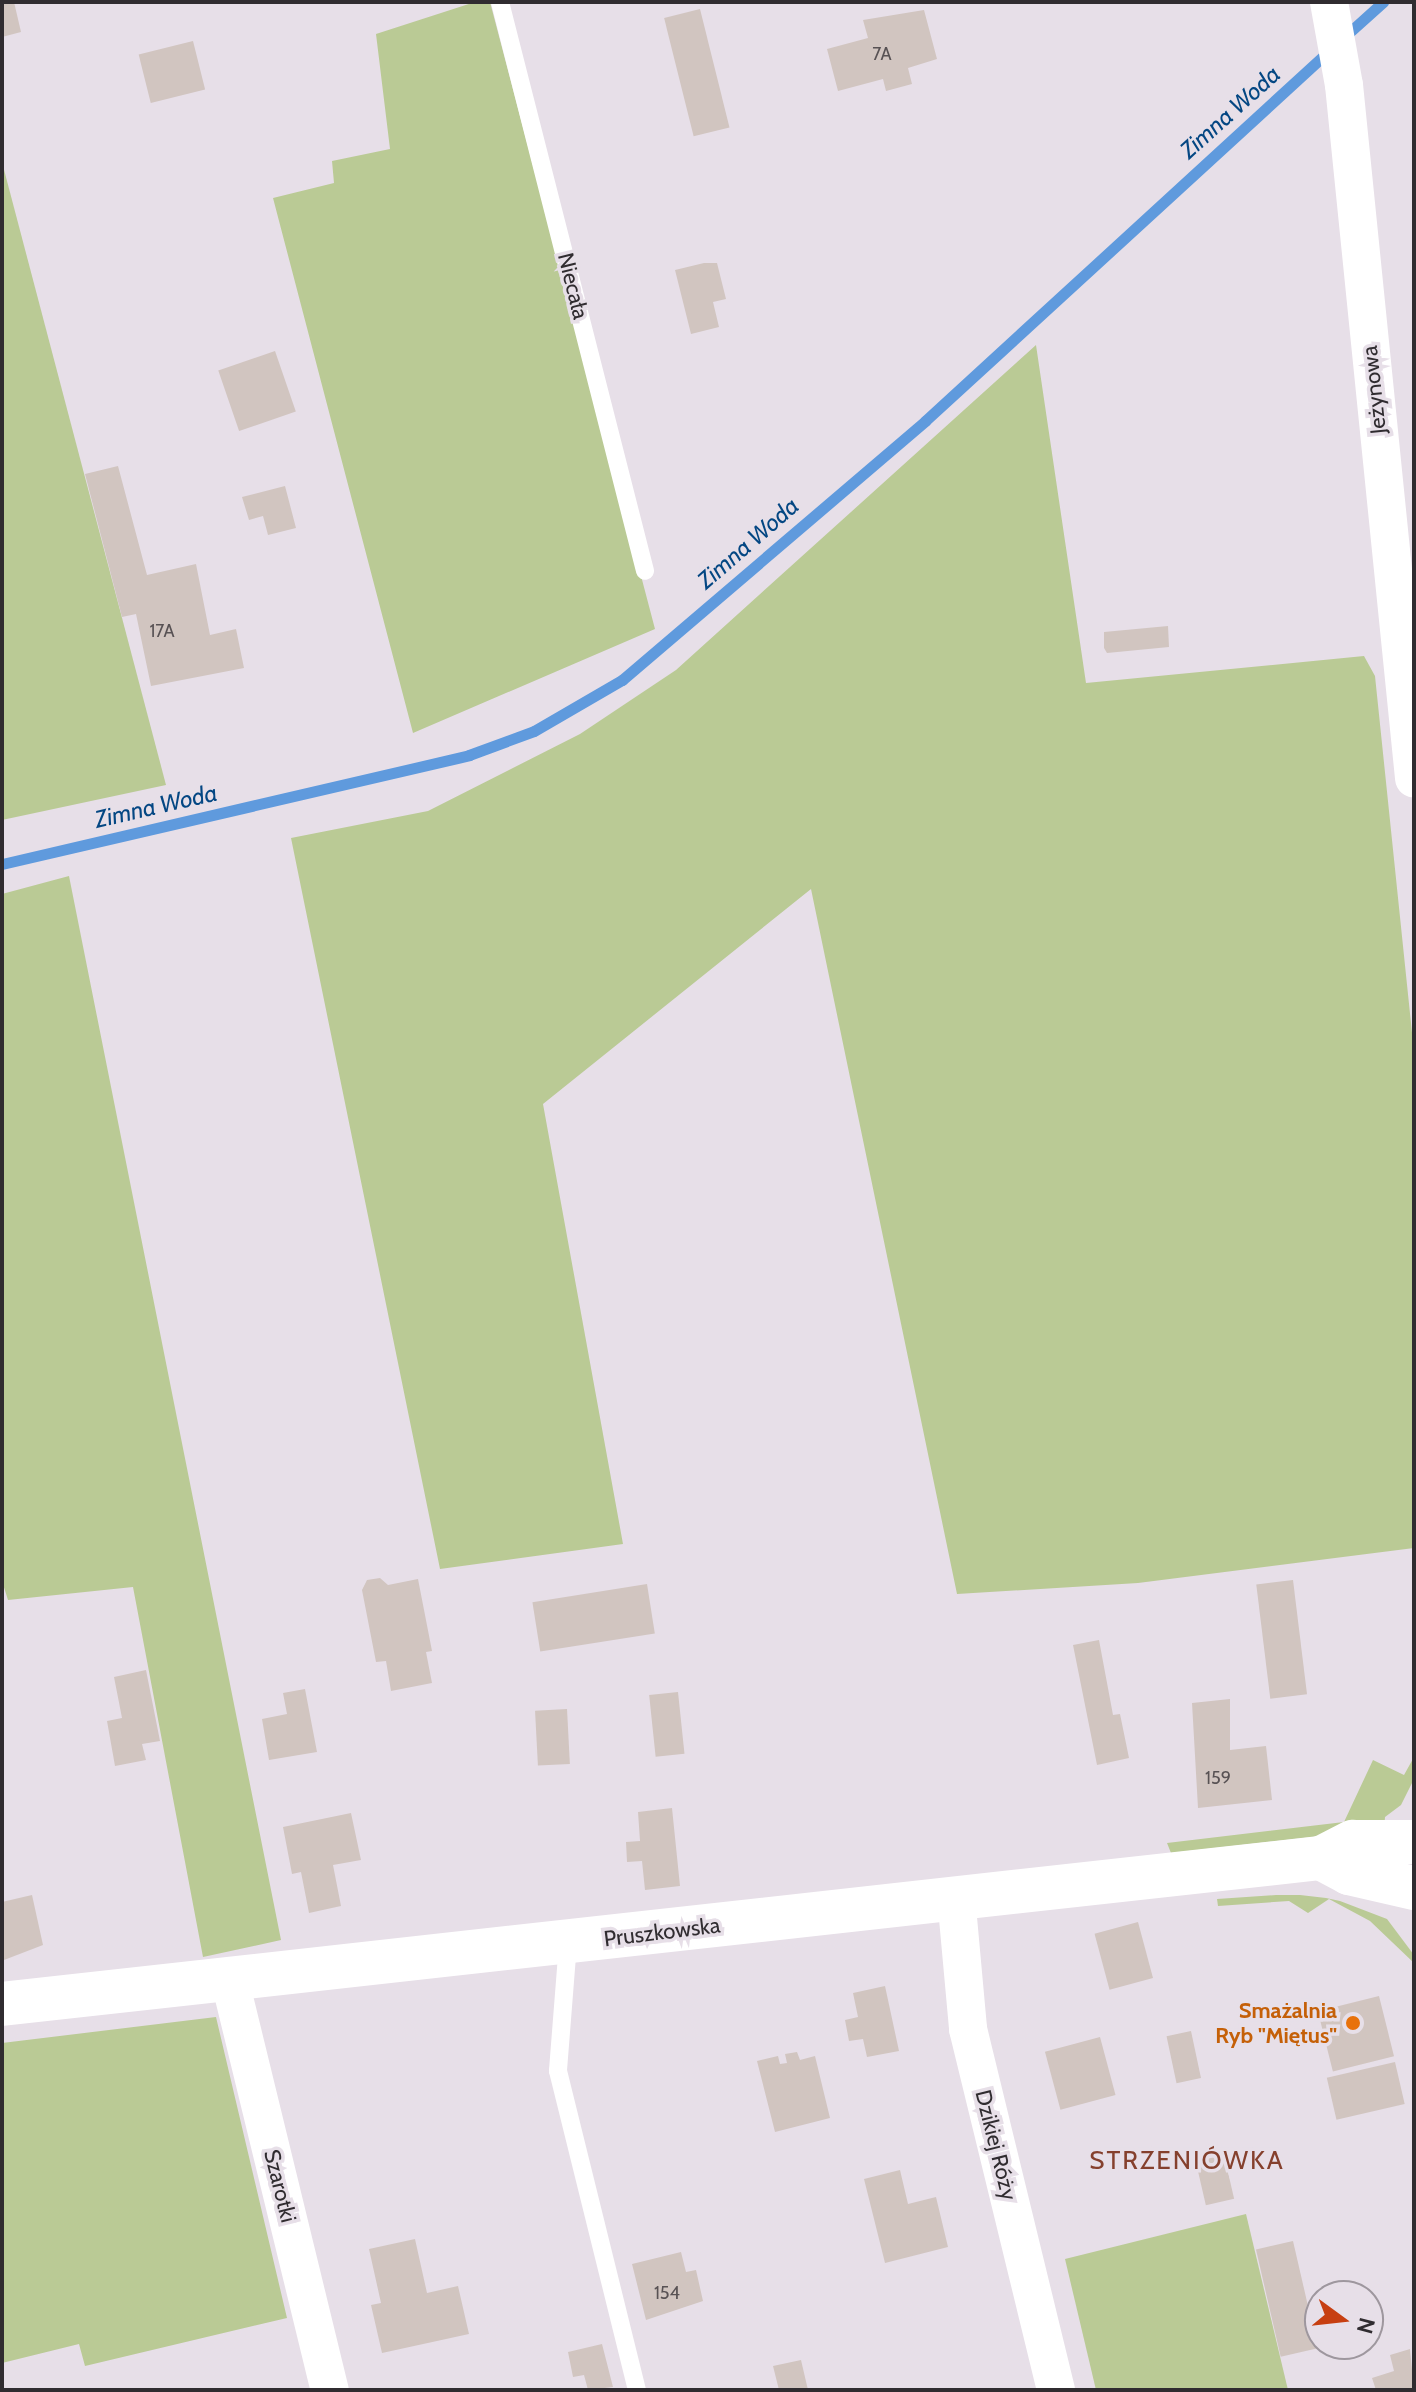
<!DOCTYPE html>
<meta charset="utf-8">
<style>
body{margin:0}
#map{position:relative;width:1416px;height:2392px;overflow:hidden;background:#e7dfe8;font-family:Cabin,sans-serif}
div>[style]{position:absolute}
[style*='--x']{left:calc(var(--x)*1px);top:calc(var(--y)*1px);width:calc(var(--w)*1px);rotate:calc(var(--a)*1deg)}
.green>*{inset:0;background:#baca95}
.stream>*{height:11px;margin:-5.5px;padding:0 5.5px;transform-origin:5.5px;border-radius:5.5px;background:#5f9add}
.building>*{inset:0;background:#d1c5c0;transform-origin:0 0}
.service>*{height:18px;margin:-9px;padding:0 9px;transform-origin:9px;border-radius:9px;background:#fff}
.minor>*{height:38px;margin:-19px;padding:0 19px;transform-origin:19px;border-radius:19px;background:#fff}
.tertiary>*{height:44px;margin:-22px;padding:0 22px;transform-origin:22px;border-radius:22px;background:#fff}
.dots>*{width:22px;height:22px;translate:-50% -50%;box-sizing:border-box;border:4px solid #e7dfe8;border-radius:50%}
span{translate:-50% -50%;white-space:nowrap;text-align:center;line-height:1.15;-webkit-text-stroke:7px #e7dfe8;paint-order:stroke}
.number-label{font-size:18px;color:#585254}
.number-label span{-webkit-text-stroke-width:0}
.street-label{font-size:22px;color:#302c30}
.food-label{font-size:22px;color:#c56008;font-weight:700}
.right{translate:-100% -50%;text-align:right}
.water-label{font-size:24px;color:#044783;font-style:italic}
.quarter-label{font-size:26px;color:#85402d;letter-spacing:2px}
.frame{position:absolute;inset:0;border:4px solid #302c30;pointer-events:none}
.north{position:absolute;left:1304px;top:2280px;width:80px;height:80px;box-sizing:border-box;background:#e7dfe8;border:2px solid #9e979e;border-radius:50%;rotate:105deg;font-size:22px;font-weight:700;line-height:32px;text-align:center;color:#302c30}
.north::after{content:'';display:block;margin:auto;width:28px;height:36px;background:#c73f11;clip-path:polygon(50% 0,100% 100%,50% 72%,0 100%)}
</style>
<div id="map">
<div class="green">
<i style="clip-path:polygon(475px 2px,490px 2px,655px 629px,413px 733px,273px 198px,334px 183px,332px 161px,390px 149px,376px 34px)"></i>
<i style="clip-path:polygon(2px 162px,166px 785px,2px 820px)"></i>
<i style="clip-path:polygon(1036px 345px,1086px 683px,1364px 656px,1375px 676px,1414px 1052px,1414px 1548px,1138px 1583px,957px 1594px,811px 889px,543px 1104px,623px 1544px,440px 1569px,291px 838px,428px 811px,580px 734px,676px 670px)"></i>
<i style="clip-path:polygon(69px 876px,281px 1940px,203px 1957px,133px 1587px,8px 1600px,2px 1581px,2px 894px)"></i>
<i style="clip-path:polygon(1414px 1757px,1414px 1779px,1401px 1805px,1385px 1817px,1384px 1829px,1171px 1853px,1167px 1843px,1344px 1822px,1373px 1760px,1404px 1775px)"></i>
<i style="clip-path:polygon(1276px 1895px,1300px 1895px,1326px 1898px,1340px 1901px,1387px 1919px,1414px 1955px,1414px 1963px,1370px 1921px,1329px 1899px,1308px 1913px,1289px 1901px,1218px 1906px,1217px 1899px)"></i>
<i style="clip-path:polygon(216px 2017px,287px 2318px,85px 2366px,79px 2344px,2px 2363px,2px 2043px)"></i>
<i style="clip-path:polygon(1246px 2214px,1288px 2390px,1096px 2390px,1065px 2259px)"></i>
</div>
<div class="stream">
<i style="--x:1343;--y:38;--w:54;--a:-42"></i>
<i style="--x:2;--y:864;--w:480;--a:-13.1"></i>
<i style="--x:469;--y:755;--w:69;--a:-20.3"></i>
<i style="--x:534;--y:731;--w:102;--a:-30.1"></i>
<i style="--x:622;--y:680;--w:399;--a:-40.5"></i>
<i style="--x:925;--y:421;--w:551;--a:-42.5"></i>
</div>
<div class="building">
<i style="clip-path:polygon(2px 2px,14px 2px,21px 32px,2px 37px)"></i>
<i style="left:700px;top:9px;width:122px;height:37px;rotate:76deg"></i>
<i style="clip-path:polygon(924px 10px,937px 59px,908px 68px,912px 84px,886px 91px,883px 79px,838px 91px,827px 49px,868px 38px,863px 20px)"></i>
<i style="left:193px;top:41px;width:50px;height:56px;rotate:76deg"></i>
<i style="clip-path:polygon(704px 263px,717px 263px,726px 299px,713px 302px,719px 327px,691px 334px,675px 270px)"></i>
<i style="left:275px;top:351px;width:64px;height:60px;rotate:71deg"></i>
<i style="clip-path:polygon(118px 466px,147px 575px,196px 564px,210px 635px,236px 629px,244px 668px,151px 686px,136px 614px,122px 617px,85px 474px)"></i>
<i style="clip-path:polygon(285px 486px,296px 528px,268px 535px,263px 516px,249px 520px,242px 497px)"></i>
<i style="clip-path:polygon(1168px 626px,1169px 647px,1107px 653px,1104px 648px,1104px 632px)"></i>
<i style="clip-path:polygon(380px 1578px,388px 1585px,418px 1579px,432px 1651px,426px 1652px,432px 1683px,391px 1691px,386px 1661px,376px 1662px,362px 1590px,367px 1580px)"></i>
<i style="left:1293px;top:1580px;width:115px;height:37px;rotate:83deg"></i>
<i style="left:647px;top:1584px;width:50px;height:116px;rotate:81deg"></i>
<i style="clip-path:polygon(1099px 1640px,1113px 1715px,1120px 1714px,1129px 1758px,1097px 1765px,1073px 1645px)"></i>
<i style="clip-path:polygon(146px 1670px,160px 1741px,142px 1744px,146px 1760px,115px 1766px,107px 1721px,122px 1718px,114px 1677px)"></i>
<i style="clip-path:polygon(305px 1689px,317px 1752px,269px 1760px,262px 1719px,287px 1714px,283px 1693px)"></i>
<i style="left:678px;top:1692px;width:62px;height:29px;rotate:84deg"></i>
<i style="clip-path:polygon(1230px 1699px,1230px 1750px,1266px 1746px,1272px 1800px,1198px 1808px,1192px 1703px)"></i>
<i style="left:567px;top:1709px;width:55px;height:32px;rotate:87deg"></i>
<i style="clip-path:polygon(672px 1808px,680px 1886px,645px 1890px,642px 1861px,627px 1862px,626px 1842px,640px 1841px,638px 1812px)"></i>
<i style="clip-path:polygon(351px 1813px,361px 1860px,333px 1865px,341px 1906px,309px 1913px,301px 1872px,292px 1874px,283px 1827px)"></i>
<i style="clip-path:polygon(32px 1895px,43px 1945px,4px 1960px,2px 1902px)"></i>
<i style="left:1138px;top:1922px;width:58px;height:45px;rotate:75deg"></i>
<i style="clip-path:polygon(885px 1986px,899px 2051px,867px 2057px,863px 2039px,849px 2041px,845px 2020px,858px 2017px,853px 1993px)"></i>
<i style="left:1379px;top:1996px;width:62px;height:63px;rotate:76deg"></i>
<i style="left:1191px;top:2031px;width:48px;height:25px;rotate:78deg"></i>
<i style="left:1100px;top:2037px;width:60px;height:57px;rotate:75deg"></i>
<i style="clip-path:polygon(797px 2052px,800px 2060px,815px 2056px,830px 2118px,775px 2132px,757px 2061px,778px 2056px,780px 2064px,787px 2063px,785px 2054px)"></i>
<i style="left:1395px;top:2062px;width:43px;height:70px;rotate:77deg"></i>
<i style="left:1224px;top:2155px;width:45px;height:29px;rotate:77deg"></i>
<i style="clip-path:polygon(900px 2170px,908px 2204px,936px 2197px,948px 2247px,885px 2263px,864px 2179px)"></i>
<i style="clip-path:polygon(415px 2239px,427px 2293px,458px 2286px,469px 2334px,382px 2353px,371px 2305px,381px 2303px,369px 2249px)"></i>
<i style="left:1293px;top:2241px;width:110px;height:38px;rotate:77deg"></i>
<i style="clip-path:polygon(681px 2252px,686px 2272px,696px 2270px,703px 2301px,646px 2320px,632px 2264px)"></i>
<i style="clip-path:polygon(602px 2344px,613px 2387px,588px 2390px,584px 2375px,573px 2377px,568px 2352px)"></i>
<i style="clip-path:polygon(1410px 2349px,1414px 2390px,1376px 2390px,1372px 2378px,1394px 2371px,1390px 2355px)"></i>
<i style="clip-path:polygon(801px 2360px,808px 2390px,779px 2390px,773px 2366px)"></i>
</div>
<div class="service">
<i style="--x:500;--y:2;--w:587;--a:75.7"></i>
<i style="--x:568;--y:1943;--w:128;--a:94.5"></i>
<i style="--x:558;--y:2071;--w:329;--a:76.1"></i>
</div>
<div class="minor">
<i style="--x:1329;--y:2;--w:84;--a:79.8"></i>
<i style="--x:1344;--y:85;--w:697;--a:84.23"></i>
<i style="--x:956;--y:1896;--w:134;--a:84.8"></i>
<i style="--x:968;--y:2029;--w:372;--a:76.3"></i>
<i style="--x:230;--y:1981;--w:421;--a:76.3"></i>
</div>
<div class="tertiary">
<i style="--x:1321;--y:1858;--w:32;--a:28"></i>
<i style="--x:1349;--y:1873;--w:67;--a:13"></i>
<i style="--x:2;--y:2004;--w:1327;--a:-6.32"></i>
<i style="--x:1321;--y:1858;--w:36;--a:-27"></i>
<i style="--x:1353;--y:1842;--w:61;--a:0"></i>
</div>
<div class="dots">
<i style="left:1353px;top:2023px;background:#e8710a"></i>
</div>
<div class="number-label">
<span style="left:882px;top:54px">7A</span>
<span style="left:162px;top:631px">17A</span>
<span style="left:1218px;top:1778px">159</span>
<span style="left:667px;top:2293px">154</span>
</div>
<div class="street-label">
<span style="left:573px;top:286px;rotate:76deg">Niecała</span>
<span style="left:1374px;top:390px;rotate:-96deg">Jeżynowa</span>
<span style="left:662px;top:1932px;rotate:-7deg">Pruszkowska</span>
<span style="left:996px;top:2145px;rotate:76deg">Dzikiej Róży</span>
<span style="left:280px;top:2186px;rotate:76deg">Szarotki</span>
</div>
<div class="food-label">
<span class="right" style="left:1337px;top:2023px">Smażalnia<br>Ryb "Miętus"</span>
</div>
<div class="water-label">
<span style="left:1230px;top:112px;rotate:-42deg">Zimna Woda</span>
<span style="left:748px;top:543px;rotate:-41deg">Zimna Woda</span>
<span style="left:156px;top:806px;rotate:-13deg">Zimna Woda</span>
</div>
<div class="quarter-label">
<span style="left:1187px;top:2161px">STRZENIÓWKA</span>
</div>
<div class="frame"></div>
<div class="north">N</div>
</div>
